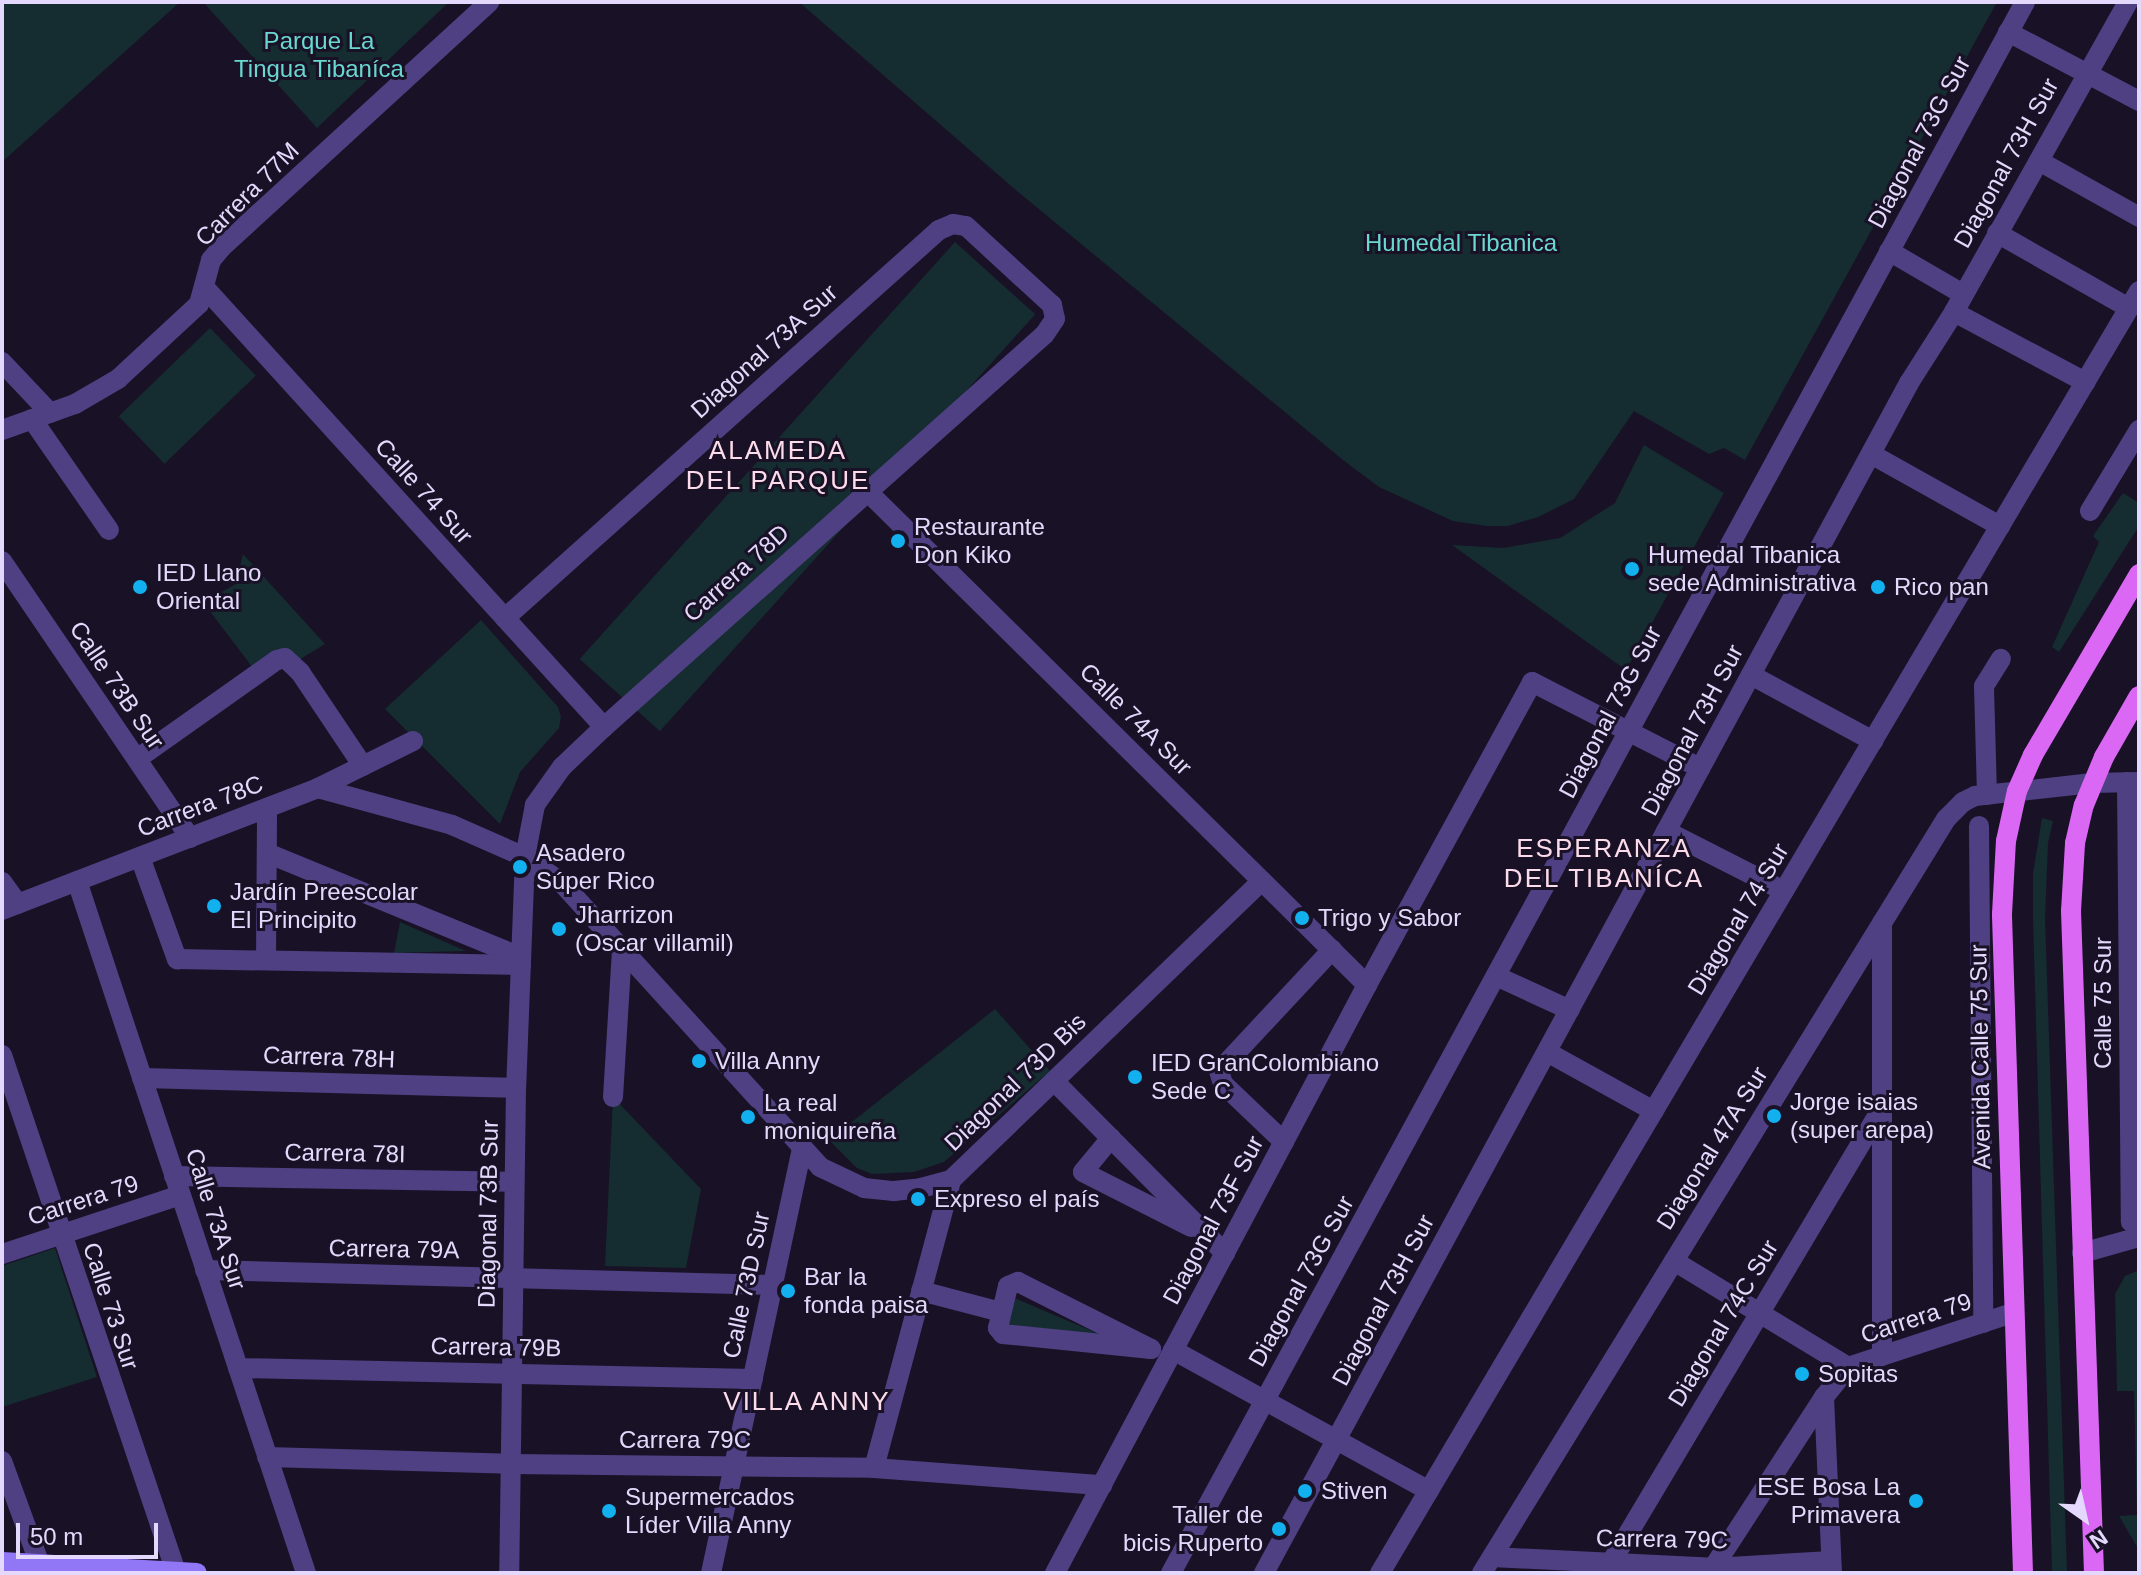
<!DOCTYPE html>
<meta charset="utf-8">
<style>
body{margin:0}
#map{position:relative;width:2141px;height:1575px;overflow:hidden;background:#191126;font-family:Arial,sans-serif}
div>[style]{position:absolute}
[style*='--x']{left:calc(var(--x)*1px);top:calc(var(--y)*1px);width:calc(var(--w)*1px);rotate:calc(var(--a)*1deg)}
.green>*{inset:0;background:#152c30;transform-origin:0 0}
.minor>*{height:20px;margin:-10px;padding:0 10px;transform-origin:10px;border-radius:10px;background:#4e4082}
.tertiary>*{height:20px;margin:-10px;padding:0 10px;transform-origin:10px;border-radius:10px;background:#4e4082}
.secondary>*{height:20px;margin:-10px;padding:0 10px;transform-origin:10px;border-radius:10px;background:#9177f5}
.primary>*{height:20px;margin:-10px;padding:0 10px;transform-origin:10px;border-radius:10px;background:#da68f4}
.dots>*{width:22px;height:22px;translate:-50% -50%;box-sizing:border-box;border:4px solid #191126;border-radius:50%}
span{translate:-50% -50%;white-space:nowrap;text-align:center;line-height:1.15;-webkit-text-stroke:6px #191126;paint-order:stroke}
.park-label{font-size:24px;color:#69d8d1}
.street-label{font-size:24px;color:#e4d9fc}
.poi-label{font-size:24px;color:#e4d9fc}
.left{translate:0 -50%;text-align:left}
.right{translate:-100% -50%;text-align:right}
.neighbourhood-label{font-size:26px;color:#fcdbea;letter-spacing:2px}
.frame{position:absolute;inset:0;border:4px solid #e4d9fc;pointer-events:none}
.north{position:absolute;left:2045px;top:1479px;width:80px;height:80px;-webkit-text-stroke:6px #191126;paint-order:stroke;rotate:146deg;font-size:22px;font-weight:700;line-height:32px;text-align:center;color:#e4d9fc}
.north::after{content:'';display:block;margin:auto;width:28px;height:36px;background:#e4d9fc;clip-path:polygon(50% 0,100% 100%,50% 72%,0 100%)}
.scale{position:absolute;left:16px;top:1523px;width:142px;height:36px;box-sizing:border-box;border:4px solid #e4d9fc;border-top:0;padding-left:10px;font-size:24px;line-height:28px;white-space:nowrap;color:#e4d9fc;-webkit-text-stroke:6px #191126;paint-order:stroke}
</style>
<div id="map">
<div class="green">
<i style="clip-path:polygon(2px 2px,180px 2px,2px 162px)"></i>
<i style="clip-path:polygon(203px 2px,449px 2px,317px 128px)"></i>
<i style="clip-path:polygon(799px 2px,1997px 2px,1745px 460px,1724px 448px,1709px 454px,1634px 411px,1574px 499px,1538px 517px,1508px 526px,1487px 526px,1453px 521px,1379px 487px,1343px 460px,1017px 191px)"></i>
<i style="left:955px;top:242px;width:108px;height:561px;rotate:42deg"></i>
<i style="left:210px;top:328px;width:66px;height:127px;rotate:46deg"></i>
<i style="clip-path:polygon(1644px 445px,1724px 493px,1626px 670px,1452px 545px,1503px 548px,1560px 538px,1615px 503px)"></i>
<i style="clip-path:polygon(2123px 493px,2139px 503px,2139px 526px,2059px 652px,2052px 647px,2099px 542px,2093px 536px)"></i>
<i style="clip-path:polygon(243px 554px,325px 644px,294px 663px,256px 672px,209px 610px,211px 598px,236px 584px)"></i>
<i style="clip-path:polygon(481px 620px,558px 707px,561px 717px,559px 728px,520px 772px,500px 824px,385px 709px)"></i>
<i style="clip-path:polygon(2042px 818px,2053px 821px,2048px 843px,2045px 918px,2067px 1573px,2052px 1573px,2033px 919px,2033px 873px)"></i>
<i style="clip-path:polygon(400px 922px,466px 951px,394px 953px)"></i>
<i style="clip-path:polygon(995px 1009px,1050px 1071px,944px 1162px,914px 1172px,872px 1174px,857px 1168px,829px 1140px)"></i>
<i style="clip-path:polygon(613px 1097px,701px 1189px,686px 1268px,605px 1266px)"></i>
<i style="clip-path:polygon(55px 1248px,97px 1377px,2px 1407px,2px 1266px)"></i>
<i style="clip-path:polygon(2139px 1270px,2139px 1550px,2119px 1516px,2137px 1515px,2134px 1391px,2117px 1391px,2115px 1294px,2125px 1276px)"></i>
<i style="clip-path:polygon(1012px 1297px,1099px 1334px,1005px 1326px)"></i>
</div>
<div class="minor">
<i style="--x:2008;--y:32;--w:148;--a:27.8"></i>
<i style="--x:2039;--y:161;--w:115;--a:29.2"></i>
<i style="--x:1997;--y:233;--w:152;--a:29.6"></i>
<i style="--x:1889;--y:251;--w:86;--a:30.2"></i>
<i style="--x:206;--y:289;--w:592;--a:47.74"></i>
<i style="--x:1954;--y:312;--w:149;--a:28.1"></i>
<i style="--x:2;--y:362;--w:70;--a:46.7"></i>
<i style="--x:32;--y:419;--w:135;--a:55.3"></i>
<i style="--x:2;--y:430;--w:77;--a:-19.6"></i>
<i style="--x:75;--y:404;--w:50;--a:-30.2"></i>
<i style="--x:118;--y:379;--w:110;--a:-42.8"></i>
<i style="--x:199;--y:304;--w:46;--a:-74.7"></i>
<i style="--x:211;--y:260;--w:16;--a:-50"></i>
<i style="--x:221;--y:248;--w:364;--a:-42.5"></i>
<i style="--x:1871;--y:454;--w:148;--a:29.2"></i>
<i style="--x:867;--y:491;--w:555;--a:44.64"></i>
<i style="--x:2090;--y:511;--w:95;--a:-58.8"></i>
<i style="--x:2;--y:561;--w:335;--a:55.8"></i>
<i style="--x:505;--y:618;--w:582;--a:-41.8"></i>
<i style="--x:939;--y:230;--w:15;--a:-23"></i>
<i style="--x:953;--y:224;--w:13;--a:9"></i>
<i style="--x:966;--y:226;--w:117;--a:42.6"></i>
<i style="--x:1052;--y:305;--w:14;--a:78"></i>
<i style="--x:1055;--y:319;--w:18;--a:124"></i>
<i style="--x:1045;--y:334;--w:591;--a:138.29"></i>
<i style="--x:604;--y:727;--w:58;--a:136.4"></i>
<i style="--x:562;--y:767;--w:47;--a:125.4"></i>
<i style="--x:535;--y:805;--w:53;--a:100.9"></i>
<i style="--x:525;--y:857;--w:231;--a:92.2"></i>
<i style="--x:516;--y:1088;--w:485;--a:90.8"></i>
<i style="--x:1751;--y:675;--w:139;--a:28.4"></i>
<i style="--x:137;--y:759;--w:171;--a:-35.3"></i>
<i style="--x:277;--y:660;--w:8;--a:-14"></i>
<i style="--x:285;--y:658;--w:21;--a:43"></i>
<i style="--x:300;--y:672;--w:113;--a:56.2"></i>
<i style="--x:2127;--y:782;--w:440;--a:89.5"></i>
<i style="--x:318;--y:788;--w:106;--a:-26.3"></i>
<i style="--x:1987;--y:795;--w:109;--a:-91.6"></i>
<i style="--x:1984;--y:686;--w:32;--a:-58"></i>
<i style="--x:1979;--y:826;--w:497;--a:89.5"></i>
<i style="--x:1666;--y:831;--w:132;--a:27"></i>
<i style="--x:267;--y:853;--w:274;--a:22.3"></i>
<i style="--x:140;--y:857;--w:109;--a:70.1"></i>
<i style="--x:177;--y:959;--w:344;--a:1"></i>
<i style="--x:77;--y:881;--w:729;--a:71.69"></i>
<i style="--x:2;--y:882;--w:27;--a:54"></i>
<i style="--x:1882;--y:923;--w:433;--a:90"></i>
<i style="--x:266;--y:960;--w:152;--a:-89.6"></i>
<i style="--x:1496;--y:976;--w:81;--a:24.7"></i>
<i style="--x:1367;--y:985;--w:345;--a:-61.4"></i>
<i style="--x:1532;--y:682;--w:189;--a:27.1"></i>
<i style="--x:1547;--y:1052;--w:122;--a:28.9"></i>
<i style="--x:2;--y:1055;--w:545;--a:71.4"></i>
<i style="--x:142;--y:1078;--w:374;--a:1.5"></i>
<i style="--x:1054;--y:1081;--w:243;--a:45.2"></i>
<i style="--x:613;--y:1097;--w:147;--a:-86.5"></i>
<i style="--x:1111;--y:1138;--w:44;--a:129.5"></i>
<i style="--x:1083;--y:1172;--w:121;--a:27"></i>
<i style="--x:1284;--y:1142;--w:84;--a:-136.4"></i>
<i style="--x:1223;--y:1084;--w:14;--a:-107"></i>
<i style="--x:1219;--y:1071;--w:166;--a:-47"></i>
<i style="--x:174;--y:1176;--w:340;--a:1"></i>
<i style="--x:2082;--y:1253;--w:59;--a:-15.7"></i>
<i style="--x:2;--y:1254;--w:188;--a:-18.3"></i>
<i style="--x:1674;--y:1261;--w:204;--a:31.3"></i>
<i style="--x:1848;--y:1367;--w:173;--a:-18.2"></i>
<i style="--x:205;--y:1270;--w:568;--a:1.51"></i>
<i style="--x:1018;--y:1282;--w:149;--a:26.7"></i>
<i style="--x:1151;--y:1349;--w:149;--a:-174.2"></i>
<i style="--x:1003;--y:1334;--w:8;--a:-130"></i>
<i style="--x:998;--y:1328;--w:43;--a:-76.6"></i>
<i style="--x:1008;--y:1286;--w:11;--a:-22"></i>
<i style="--x:921;--y:1291;--w:83;--a:14.7"></i>
<i style="--x:1173;--y:1350;--w:292;--a:28.8"></i>
<i style="--x:238;--y:1368;--w:515;--a:1.22"></i>
<i style="--x:1824;--y:1397;--w:176;--a:87.4"></i>
<i style="--x:267;--y:1457;--w:244;--a:1.6"></i>
<i style="--x:511;--y:1464;--w:363;--a:0.6"></i>
<i style="--x:874;--y:1468;--w:229;--a:4.3"></i>
<i style="--x:2;--y:1461;--w:119;--a:69.9"></i>
<i style="--x:874;--y:1468;--w:298;--a:-75"></i>
<i style="--x:1492;--y:1557;--w:221;--a:2.8"></i>
<i style="--x:1713;--y:1568;--w:118;--a:-3.4"></i>
<i style="--x:1610;--y:1564;--w:531;--a:-59.18"></i>
<i style="--x:1713;--y:1568;--w:204;--a:-57"></i>
<i style="--x:1824;--y:1397;--w:38;--a:-51"></i>
<i style="--x:711;--y:1573;--w:435;--a:-77.9"></i>
<i style="--x:1171;--y:1573;--w:1788;--a:-61.47"></i>
<i style="--x:1264;--y:1573;--w:1354;--a:-61.54"></i>
<i style="--x:1909;--y:383;--w:84;--a:-57.6"></i>
<i style="--x:1954;--y:312;--w:355;--a:-60.7"></i>
<i style="--x:1380;--y:1573;--w:1490;--a:-59.37"></i>
</div>
<div class="tertiary">
<i style="--x:2;--y:910;--w:339;--a:-21.1"></i>
<i style="--x:318;--y:788;--w:139;--a:15.4"></i>
<i style="--x:452;--y:825;--w:80;--a:23.7"></i>
<i style="--x:525;--y:857;--w:44;--a:34.8"></i>
<i style="--x:561;--y:882;--w:385;--a:47.7"></i>
<i style="--x:820;--y:1167;--w:49;--a:25.5"></i>
<i style="--x:864;--y:1188;--w:30;--a:6"></i>
<i style="--x:894;--y:1191;--w:27;--a:-6"></i>
<i style="--x:921;--y:1188;--w:31;--a:-15"></i>
<i style="--x:951;--y:1180;--w:431;--a:-43.9"></i>
<i style="--x:1262;--y:881;--w:148;--a:44.7"></i>
<i style="--x:1367;--y:985;--w:666;--a:117.95"></i>
<i style="--x:1482;--y:1573;--w:885;--a:-58.39"></i>
<i style="--x:1946;--y:819;--w:24;--a:-45"></i>
<i style="--x:1963;--y:802;--w:13;--a:-27"></i>
<i style="--x:1975;--y:796;--w:118;--a:-6.3"></i>
<i style="--x:2092;--y:783;--w:47;--a:-1.2"></i>
</div>
<div class="secondary">
<i style="--x:2;--y:1562;--w:195;--a:3.2"></i>
</div>
<div class="primary">
<i style="--x:2023;--y:1573;--w:659;--a:-91.83"></i>
<i style="--x:2002;--y:914;--w:73;--a:-86.9"></i>
<i style="--x:2006;--y:841;--w:51;--a:-77.6"></i>
<i style="--x:2017;--y:791;--w:39;--a:-66"></i>
<i style="--x:2033;--y:755;--w:210;--a:-59.6"></i>
<i style="--x:2094;--y:1573;--w:662;--a:-91.99"></i>
<i style="--x:2071;--y:911;--w:68;--a:-86.6"></i>
<i style="--x:2075;--y:843;--w:39;--a:-77"></i>
<i style="--x:2084;--y:805;--w:52;--a:-67.4"></i>
<i style="--x:2104;--y:757;--w:70;--a:-60.2"></i>
</div>
<div class="dots">
<i style="left:898px;top:541px;background:#13b0ef"></i>
<i style="left:1632px;top:569px;background:#13b0ef"></i>
<i style="left:140px;top:587px;background:#13b0ef"></i>
<i style="left:1878px;top:587px;background:#13b0ef"></i>
<i style="left:520px;top:867px;background:#13b0ef"></i>
<i style="left:214px;top:906px;background:#13b0ef"></i>
<i style="left:1302px;top:918px;background:#13b0ef"></i>
<i style="left:559px;top:929px;background:#13b0ef"></i>
<i style="left:699px;top:1061px;background:#13b0ef"></i>
<i style="left:1135px;top:1077px;background:#13b0ef"></i>
<i style="left:1774px;top:1116px;background:#13b0ef"></i>
<i style="left:748px;top:1117px;background:#13b0ef"></i>
<i style="left:918px;top:1199px;background:#13b0ef"></i>
<i style="left:788px;top:1291px;background:#13b0ef"></i>
<i style="left:1802px;top:1374px;background:#13b0ef"></i>
<i style="left:1305px;top:1491px;background:#13b0ef"></i>
<i style="left:1916px;top:1501px;background:#13b0ef"></i>
<i style="left:609px;top:1511px;background:#13b0ef"></i>
<i style="left:1279px;top:1529px;background:#13b0ef"></i>
</div>
<div class="park-label">
<span style="left:319px;top:55px">Parque La<br>Tingua Tibaníca</span>
<span style="left:1461px;top:243px">Humedal Tibanica</span>
</div>
<div class="street-label">
<span style="left:1919px;top:142px;rotate:-62deg">Diagonal 73G Sur</span>
<span style="left:2006px;top:163px;rotate:-61deg">Diagonal 73H Sur</span>
<span style="left:247px;top:194px;rotate:-45deg">Carrera 77M</span>
<span style="left:764px;top:351px;rotate:-42deg">Diagonal 73A Sur</span>
<span style="left:424px;top:491px;rotate:48deg">Calle 74 Sur</span>
<span style="left:736px;top:573px;rotate:-42deg">Carrera 78D</span>
<span style="left:117px;top:685px;rotate:56deg">Calle 73B Sur</span>
<span style="left:1610px;top:712px;rotate:-62deg">Diagonal 73G Sur</span>
<span style="left:1136px;top:719px;rotate:45deg">Calle 74A Sur</span>
<span style="left:1692px;top:730px;rotate:-62deg">Diagonal 73H Sur</span>
<span style="left:200px;top:806px;rotate:-21deg">Carrera 78C</span>
<span style="left:1738px;top:919px;rotate:-59deg">Diagonal 74 Sur</span>
<span style="left:2103px;top:1003px;rotate:-90deg">Calle 75 Sur</span>
<span style="left:329px;top:1057px;rotate:2deg">Carrera 78H</span>
<span style="left:1980px;top:1057px;rotate:-91deg">Avenida Calle 75 Sur</span>
<span style="left:1015px;top:1082px;rotate:-44deg">Diagonal 73D Bis</span>
<span style="left:1712px;top:1148px;rotate:-58deg">Diagonal 47A Sur</span>
<span style="left:345px;top:1153px;rotate:1deg">Carrera 78I</span>
<span style="left:83px;top:1200px;rotate:-18deg">Carrera 79</span>
<span style="left:488px;top:1214px;rotate:-89deg">Diagonal 73B Sur</span>
<span style="left:216px;top:1219px;rotate:72deg">Calle 73A Sur</span>
<span style="left:1213px;top:1220px;rotate:-62deg">Diagonal 73F Sur</span>
<span style="left:394px;top:1249px;rotate:1deg">Carrera 79A</span>
<span style="left:1301px;top:1281px;rotate:-61deg">Diagonal 73G Sur</span>
<span style="left:746px;top:1285px;rotate:-78deg">Calle 73D Sur</span>
<span style="left:1383px;top:1300px;rotate:-62deg">Diagonal 73H Sur</span>
<span style="left:111px;top:1306px;rotate:72deg">Calle 73 Sur</span>
<span style="left:1916px;top:1318px;rotate:-18deg">Carrera 79</span>
<span style="left:1723px;top:1323px;rotate:-59deg">Diagonal 74C Sur</span>
<span style="left:496px;top:1347px;rotate:1deg">Carrera 79B</span>
<span style="left:685px;top:1440px">Carrera 79C</span>
<span style="left:1662px;top:1539px;rotate:1deg">Carrera 79C</span>
</div>
<div class="poi-label">
<span class="left" style="left:914px;top:541px">Restaurante<br>Don Kiko</span>
<span class="left" style="left:1648px;top:569px">Humedal Tibanica<br>sede Administrativa</span>
<span class="left" style="left:156px;top:587px">IED Llano<br>Oriental</span>
<span class="left" style="left:1894px;top:587px">Rico pan</span>
<span class="left" style="left:536px;top:867px">Asadero<br>Súper Rico</span>
<span class="left" style="left:230px;top:906px">Jardín Preescolar<br>El Principito</span>
<span class="left" style="left:575px;top:929px">Jharrizon<br>(Oscar villamil)</span>
<span class="left" style="left:1318px;top:918px">Trigo y Sabor</span>
<span class="left" style="left:715px;top:1061px">Villa Anny</span>
<span class="left" style="left:1151px;top:1077px">IED GranColombiano<br>Sede C</span>
<span class="left" style="left:1790px;top:1116px">Jorge isaias<br>(super arepa)</span>
<span class="left" style="left:764px;top:1117px">La real<br>moniquireña</span>
<span class="left" style="left:934px;top:1199px">Expreso el país</span>
<span class="left" style="left:804px;top:1291px">Bar la<br>fonda paisa</span>
<span class="left" style="left:1818px;top:1374px">Sopitas</span>
<span class="right" style="left:1900px;top:1501px">ESE Bosa La<br>Primavera</span>
<span class="left" style="left:1321px;top:1491px">Stiven</span>
<span class="left" style="left:625px;top:1511px">Supermercados<br>Líder Villa Anny</span>
<span class="right" style="left:1263px;top:1529px">Taller de<br>bicis Ruperto</span>
</div>
<div class="neighbourhood-label">
<span style="left:778px;top:466px">ALAMEDA<br>DEL PARQUE</span>
<span style="left:1604px;top:864px">ESPERANZA<br>DEL TIBANÍCA</span>
<span style="left:807px;top:1402px">VILLA ANNY</span>
</div>
<div class="frame"></div>
<div class="north">N</div>
<div class="scale">50 m</div>
</div>
